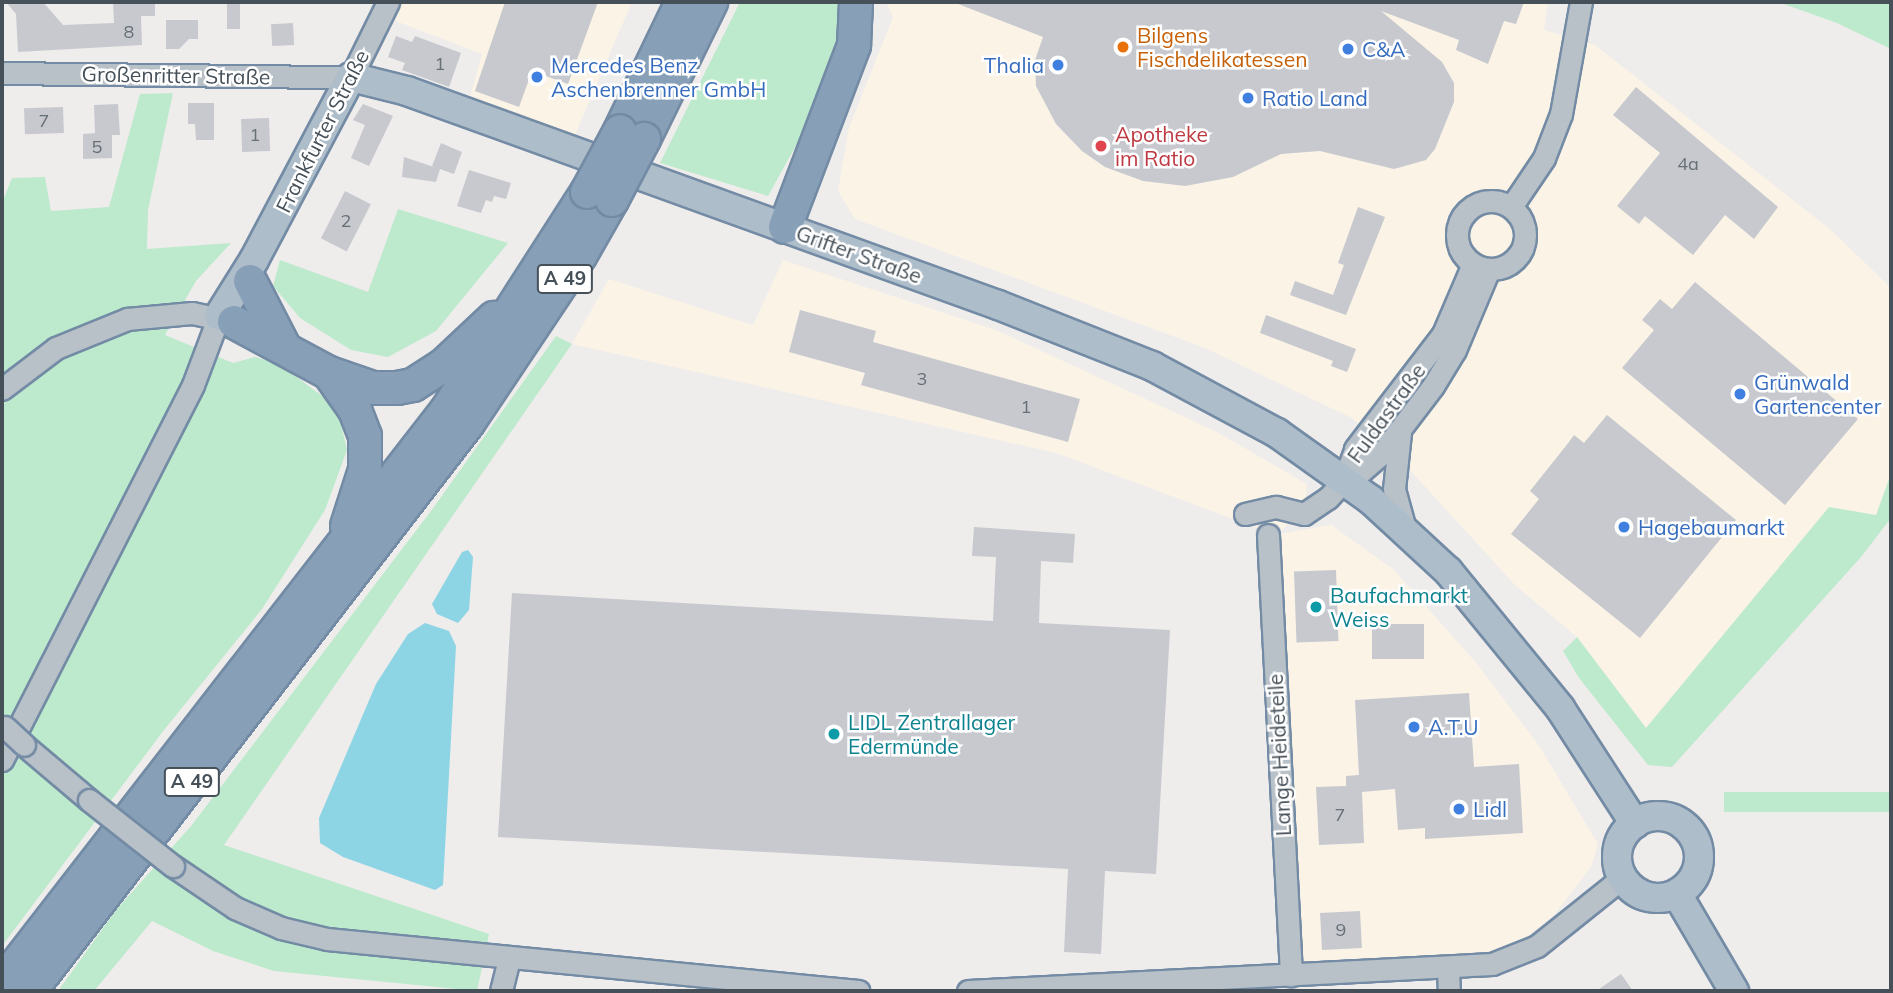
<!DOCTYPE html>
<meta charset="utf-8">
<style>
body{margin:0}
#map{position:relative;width:1893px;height:993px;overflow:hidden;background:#efecec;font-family:Mulish,sans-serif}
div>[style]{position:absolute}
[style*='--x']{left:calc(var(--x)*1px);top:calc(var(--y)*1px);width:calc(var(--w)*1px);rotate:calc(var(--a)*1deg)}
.commercial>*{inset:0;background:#faf3e6}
.green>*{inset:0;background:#bdeacd;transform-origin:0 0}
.water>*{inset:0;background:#8dd4e4}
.building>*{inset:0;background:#c7c9cf;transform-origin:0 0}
.roads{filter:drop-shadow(2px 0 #738ba4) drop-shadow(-2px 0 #738ba4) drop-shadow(0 2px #738ba4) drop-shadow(0 -2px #738ba4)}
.minor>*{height:21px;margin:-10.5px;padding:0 10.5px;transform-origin:10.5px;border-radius:10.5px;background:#b9c1c8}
.minor>.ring{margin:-10.5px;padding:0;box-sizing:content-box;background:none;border:21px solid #b9c1c8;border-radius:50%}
.major>*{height:28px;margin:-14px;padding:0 14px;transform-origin:14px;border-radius:14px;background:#aebdca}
.major>.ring{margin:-14px;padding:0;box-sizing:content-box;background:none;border:28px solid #aebdca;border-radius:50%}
.highway>*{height:32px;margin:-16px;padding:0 16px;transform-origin:16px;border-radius:16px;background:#87a0b8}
.bridges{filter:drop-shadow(2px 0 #738ba4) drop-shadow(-2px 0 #738ba4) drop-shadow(0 2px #738ba4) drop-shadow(0 -2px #738ba4)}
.minor-bridge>*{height:21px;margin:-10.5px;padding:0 10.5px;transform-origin:10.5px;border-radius:10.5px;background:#b9c1c8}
.highway-bridge>*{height:32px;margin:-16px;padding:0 16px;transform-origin:16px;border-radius:16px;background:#87a0b8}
.dots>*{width:19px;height:19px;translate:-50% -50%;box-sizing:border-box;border:4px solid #fff;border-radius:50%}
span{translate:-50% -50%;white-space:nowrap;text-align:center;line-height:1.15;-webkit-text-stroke:5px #fff;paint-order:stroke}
.number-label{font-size:18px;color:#666e76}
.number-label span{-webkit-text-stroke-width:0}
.shield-label span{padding:2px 5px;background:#fff;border:2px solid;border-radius:5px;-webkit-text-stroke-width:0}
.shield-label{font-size:19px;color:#465058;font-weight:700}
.food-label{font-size:21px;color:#c56008}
.left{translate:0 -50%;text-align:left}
.shop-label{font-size:21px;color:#366cbe}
.right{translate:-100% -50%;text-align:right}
.street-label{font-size:21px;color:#465058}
.health-label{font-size:21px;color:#be3a42}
.culture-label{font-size:21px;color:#0d838f}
.frame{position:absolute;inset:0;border:4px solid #465058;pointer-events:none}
</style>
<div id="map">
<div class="commercial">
<i style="clip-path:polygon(401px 2px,632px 2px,574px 137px,469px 100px,482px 54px,393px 20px)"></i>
<i style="clip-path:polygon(886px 2px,1548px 2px,1544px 30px,1595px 45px,1830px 229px,1891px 288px,1891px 474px,1876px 516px,1829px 508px,1646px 728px,1577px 637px,1516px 586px,1407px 467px,1352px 418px,1205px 348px,855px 219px,838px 191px,849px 128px,893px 17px)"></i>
<i style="clip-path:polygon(783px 260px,996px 330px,1217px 432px,1307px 484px,1305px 507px,1278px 534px,1331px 525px,1393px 569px,1478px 665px,1540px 747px,1598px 844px,1591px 867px,1553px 916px,1507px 952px,1450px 960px,1295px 967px,1276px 535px,1056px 453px,572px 344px,609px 279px,753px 325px)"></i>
</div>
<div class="green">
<i style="clip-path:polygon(740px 2px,838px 2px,842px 12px,829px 86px,768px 196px,660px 163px)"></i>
<i style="clip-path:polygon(1778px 2px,1891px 2px,1891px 49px,1837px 23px)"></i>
<i style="clip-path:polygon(173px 93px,148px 210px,147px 249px,231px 243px,196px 281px,165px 335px,233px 363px,255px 357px,279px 364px,337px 407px,347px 450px,325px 510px,262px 609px,164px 730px,2px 946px,2px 203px,12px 178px,45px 177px,51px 211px,109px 207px,140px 94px)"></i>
<i style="clip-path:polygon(398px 209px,508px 243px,436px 331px,388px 357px,351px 350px,300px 318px,273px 286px,280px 260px,368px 292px)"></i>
<i style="clip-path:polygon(556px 336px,572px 344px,224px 845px,489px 934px,477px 991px,274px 971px,213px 951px,152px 921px,94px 991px,58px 991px,116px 910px,191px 826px,431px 511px)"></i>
<i style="clip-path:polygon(1891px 474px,1891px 518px,1861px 557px,1672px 767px,1648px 765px,1579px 678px,1563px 651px,1577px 637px,1646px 728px,1829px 507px,1876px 515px)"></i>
<i style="left:1891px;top:792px;width:20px;height:167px;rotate:90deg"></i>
</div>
<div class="water">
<i style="clip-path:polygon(468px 550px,473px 557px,469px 610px,458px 623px,437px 614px,432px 604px,462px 552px)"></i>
<i style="clip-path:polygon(425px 623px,449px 631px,456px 646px,443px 885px,435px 890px,343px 857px,320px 843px,319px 818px,376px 684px,408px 634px)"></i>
</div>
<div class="building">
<i style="clip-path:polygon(6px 2px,43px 2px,63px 25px,114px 23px,113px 2px,155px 2px,155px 16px,141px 16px,142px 45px,18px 52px,16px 14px)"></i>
<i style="left:227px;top:2px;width:13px;height:27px"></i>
<i style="clip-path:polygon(505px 2px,598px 2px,568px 84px,532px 71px,519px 107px,475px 91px)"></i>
<i style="clip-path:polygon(953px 2px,1524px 2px,1516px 24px,1504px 21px,1488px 64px,1456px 50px,1459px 40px,1381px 11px,1442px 62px,1454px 83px,1454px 102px,1435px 149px,1426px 160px,1394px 169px,1320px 151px,1281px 154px,1233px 177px,1185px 186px,1143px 181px,1105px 167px,1082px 151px,1056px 124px,1036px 86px,1035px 60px,1043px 37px)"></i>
<i style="clip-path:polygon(166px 20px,198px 20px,198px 39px,189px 39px,179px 49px,166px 49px)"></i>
<i style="left:293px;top:23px;width:22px;height:22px;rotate:87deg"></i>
<i style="clip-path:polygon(396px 36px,412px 42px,415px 36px,461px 53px,449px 87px,402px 70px,405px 63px,388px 57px)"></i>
<i style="clip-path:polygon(1636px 87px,1778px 207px,1754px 239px,1725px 215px,1693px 255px,1645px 216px,1639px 224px,1617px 206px,1660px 153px,1613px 115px)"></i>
<i style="clip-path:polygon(188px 103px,214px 103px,214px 140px,196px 140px,195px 124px,188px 124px)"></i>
<i style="clip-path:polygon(118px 104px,120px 135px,112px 135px,112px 158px,83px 159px,83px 134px,95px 133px,94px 105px)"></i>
<i style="clip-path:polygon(363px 104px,393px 116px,369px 166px,351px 158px,365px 125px,353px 120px)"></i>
<i style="left:63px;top:107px;width:26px;height:39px;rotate:88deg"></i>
<i style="left:269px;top:118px;width:33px;height:28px;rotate:88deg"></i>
<i style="clip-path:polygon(441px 143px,462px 152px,454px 174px,440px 169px,436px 182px,402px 177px,404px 157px,437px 168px,432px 166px)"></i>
<i style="clip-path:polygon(469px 170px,511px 183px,506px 199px,494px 196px,492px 202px,486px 200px,481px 213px,457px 206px)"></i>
<i style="left:345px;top:191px;width:29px;height:53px;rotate:27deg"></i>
<i style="clip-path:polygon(1358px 207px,1385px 217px,1346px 315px,1290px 295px,1295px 281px,1333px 295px,1344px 265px,1338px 263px)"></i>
<i style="clip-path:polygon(1695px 282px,1858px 419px,1785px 505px,1622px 368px,1654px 330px,1642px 320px,1660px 299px,1672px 309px)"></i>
<i style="clip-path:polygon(800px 310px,876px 331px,873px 342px,1080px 399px,1068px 442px,861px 385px,865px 373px,789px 352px)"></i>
<i style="clip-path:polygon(1266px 315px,1356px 349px,1347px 372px,1331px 366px,1333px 361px,1260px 333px)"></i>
<i style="clip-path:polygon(1607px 415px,1736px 520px,1640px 638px,1511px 534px,1539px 499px,1530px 491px,1569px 442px,1574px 435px,1584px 443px)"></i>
<i style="clip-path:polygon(974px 527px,1075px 534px,1073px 563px,1041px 561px,1039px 623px,1170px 630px,1156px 874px,1105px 871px,1101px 954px,1064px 952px,1068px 869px,498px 837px,512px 593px,993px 621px,996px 557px,972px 556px)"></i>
<i style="left:1336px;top:570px;width:71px;height:42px;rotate:88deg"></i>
<i style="left:1372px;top:624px;width:52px;height:35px"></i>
<i style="clip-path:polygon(1469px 693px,1474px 767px,1519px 764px,1523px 833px,1425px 839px,1425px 828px,1398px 830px,1395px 789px,1362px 792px,1364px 843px,1319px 845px,1316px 787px,1346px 786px,1346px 776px,1359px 775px,1355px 700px)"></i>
<i style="left:1360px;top:911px;width:37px;height:40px;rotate:87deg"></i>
<i style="clip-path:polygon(1621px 974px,1633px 991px,1596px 991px)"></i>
</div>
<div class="roads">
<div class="minor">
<i style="--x:2;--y:73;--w:349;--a:0.7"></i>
<i style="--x:351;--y:77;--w:84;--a:-63.7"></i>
<i class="ring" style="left:1457px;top:201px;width:47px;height:47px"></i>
<i style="--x:1511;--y:207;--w:59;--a:-56"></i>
<i style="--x:1544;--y:158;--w:47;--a:-68.9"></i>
<i style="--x:1561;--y:114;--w:114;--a:-79.9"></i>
<i style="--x:2;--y:389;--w:68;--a:-37.2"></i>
<i style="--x:56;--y:348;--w:77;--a:-22.2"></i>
<i style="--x:127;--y:319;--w:65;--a:-5.3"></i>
<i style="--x:192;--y:313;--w:40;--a:12"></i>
<i style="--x:1400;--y:433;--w:56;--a:96.1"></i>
<i style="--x:1394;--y:489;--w:41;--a:74.6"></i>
<i style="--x:1344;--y:480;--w:15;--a:-23"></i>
<i style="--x:1358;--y:474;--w:32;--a:-41"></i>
<i style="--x:1382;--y:453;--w:84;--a:-52.7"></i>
<i style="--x:1433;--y:386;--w:42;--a:-58.6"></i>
<i style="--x:1455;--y:350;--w:88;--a:-67.2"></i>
<i style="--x:1245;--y:514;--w:32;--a:-13"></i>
<i style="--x:1276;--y:507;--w:29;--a:14"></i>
<i style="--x:1304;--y:514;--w:29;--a:-34"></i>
<i style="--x:1328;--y:498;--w:24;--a:-48"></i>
<i style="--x:1344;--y:480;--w:33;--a:-70"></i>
<i style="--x:1355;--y:449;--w:145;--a:-52.6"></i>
<i style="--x:1443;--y:334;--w:76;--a:-66.8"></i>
<i style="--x:1268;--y:535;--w:441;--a:87"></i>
<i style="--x:24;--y:745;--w:85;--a:40.2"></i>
<i style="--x:2;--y:760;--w:421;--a:-63"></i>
<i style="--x:193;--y:385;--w:74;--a:-69.4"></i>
<i style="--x:173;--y:866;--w:75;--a:34.1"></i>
<i style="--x:235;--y:908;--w:50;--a:23.5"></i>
<i style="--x:281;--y:928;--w:47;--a:13.4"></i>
<i style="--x:327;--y:939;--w:534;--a:5.59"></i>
<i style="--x:1448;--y:967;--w:24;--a:88"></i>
<i style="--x:501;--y:991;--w:34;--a:-76"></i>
<i style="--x:968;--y:991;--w:525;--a:-2.95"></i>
<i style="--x:1492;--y:964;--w:48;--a:-21.8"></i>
<i style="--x:1537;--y:946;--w:110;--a:-38.7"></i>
</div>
<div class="major">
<i style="--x:219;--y:316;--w:66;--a:-58"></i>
<i style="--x:254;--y:260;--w:207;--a:-62.1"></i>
<i style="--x:351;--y:77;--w:58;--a:14"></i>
<i style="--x:407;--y:91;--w:629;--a:19.91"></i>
<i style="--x:998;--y:305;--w:166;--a:21.6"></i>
<i style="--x:1152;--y:366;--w:142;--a:28.2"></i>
<i style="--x:1277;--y:433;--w:115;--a:35.5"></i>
<i style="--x:1371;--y:500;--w:105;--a:42.7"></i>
<i style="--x:1448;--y:571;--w:177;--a:50.7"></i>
<i style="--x:1560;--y:708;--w:138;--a:57.1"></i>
<i class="ring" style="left:1617px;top:816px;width:54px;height:54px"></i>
<i style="--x:1677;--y:894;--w:113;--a:59.6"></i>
</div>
<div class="highway">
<i style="--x:620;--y:131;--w:143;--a:-64.3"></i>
<i style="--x:644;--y:139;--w:153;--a:-63.9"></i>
<i style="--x:785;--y:227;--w:195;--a:-69.2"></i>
<i style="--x:854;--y:45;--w:43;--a:-87.3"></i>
<i style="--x:250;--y:281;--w:72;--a:62.7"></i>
<i style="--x:234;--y:322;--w:108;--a:28.2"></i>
<i style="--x:329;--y:373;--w:46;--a:18.8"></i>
<i style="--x:373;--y:388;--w:24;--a:0"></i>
<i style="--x:397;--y:388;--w:16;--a:-11"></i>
<i style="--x:413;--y:385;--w:37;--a:-33"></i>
<i style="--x:444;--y:365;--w:69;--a:-43.2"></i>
<i style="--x:329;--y:373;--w:45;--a:54.9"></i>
<i style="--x:355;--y:410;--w:28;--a:69"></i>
<i style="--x:365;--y:436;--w:34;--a:90"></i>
<i style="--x:365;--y:470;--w:59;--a:107.8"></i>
<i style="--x:2;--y:983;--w:726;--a:-52.17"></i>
<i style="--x:447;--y:410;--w:259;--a:-57.3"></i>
<i style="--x:30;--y:991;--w:717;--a:-52.36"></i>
<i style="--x:468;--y:423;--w:201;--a:-56.2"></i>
<i style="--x:580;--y:256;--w:64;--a:-60.3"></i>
</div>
</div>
<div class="bridges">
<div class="minor-bridge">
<i style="--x:5;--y:727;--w:26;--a:43"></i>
<i style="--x:89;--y:800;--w:107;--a:38.2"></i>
</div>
<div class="highway-bridge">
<i style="--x:587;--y:192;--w:69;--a:-61.6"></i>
<i style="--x:612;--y:200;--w:69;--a:-62.3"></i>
</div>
</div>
<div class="dots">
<i style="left:1123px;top:47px;background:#e8710a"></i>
<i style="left:1348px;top:49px;background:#3f7fe0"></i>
<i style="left:1058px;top:65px;background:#3f7fe0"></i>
<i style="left:537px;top:77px;background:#3f7fe0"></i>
<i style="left:1248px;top:98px;background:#3f7fe0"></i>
<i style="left:1101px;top:146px;background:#e0444e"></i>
<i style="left:1740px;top:394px;background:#3f7fe0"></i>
<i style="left:1624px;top:527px;background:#3f7fe0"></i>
<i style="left:1316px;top:607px;background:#0f9aa8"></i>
<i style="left:1414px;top:727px;background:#3f7fe0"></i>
<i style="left:834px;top:734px;background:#0f9aa8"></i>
<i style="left:1459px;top:809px;background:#3f7fe0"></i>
</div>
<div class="number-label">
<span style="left:129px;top:32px">8</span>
<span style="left:440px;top:64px">1</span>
<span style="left:44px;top:121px">7</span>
<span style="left:255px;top:135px">1</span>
<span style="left:97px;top:147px">5</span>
<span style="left:1688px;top:164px">4a</span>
<span style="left:346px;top:221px">2</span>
<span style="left:922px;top:379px">3</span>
<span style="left:1026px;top:407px">1</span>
<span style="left:1340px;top:815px">7</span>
<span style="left:1341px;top:930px">9</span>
</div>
<div class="shield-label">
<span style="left:565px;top:279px">A 49</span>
<span style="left:192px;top:782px">A 49</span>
</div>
<div class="food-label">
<span class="left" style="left:1137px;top:47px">Bilgens<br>Fischdelikatessen</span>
</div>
<div class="shop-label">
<span class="left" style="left:1362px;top:49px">C&amp;A</span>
<span class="left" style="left:551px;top:77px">Mercedes Benz<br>Aschenbrenner GmbH</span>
<span class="right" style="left:1044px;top:65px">Thalia</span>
<span class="left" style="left:1262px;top:98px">Ratio Land</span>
<span class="left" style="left:1754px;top:394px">Grünwald<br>Gartencenter</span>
<span class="left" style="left:1638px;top:527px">Hagebaumarkt</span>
<span class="left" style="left:1428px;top:727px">A.T.U</span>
<span class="left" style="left:1473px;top:809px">Lidl</span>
</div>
<div class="street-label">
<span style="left:176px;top:75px;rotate:1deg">Großenritter Straße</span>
<span style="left:322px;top:131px;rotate:-63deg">Frankfurter Straße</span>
<span style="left:859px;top:254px;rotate:20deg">Grifter Straße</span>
<span style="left:1386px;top:413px;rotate:-54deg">Fuldastraße</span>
<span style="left:1279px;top:755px;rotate:-93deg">Lange Heideteile</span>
</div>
<div class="health-label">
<span class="left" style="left:1115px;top:146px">Apotheke<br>im Ratio</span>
</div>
<div class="culture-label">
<span class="left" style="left:1330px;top:607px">Baufachmarkt<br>Weiss</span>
<span class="left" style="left:848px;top:734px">LIDL Zentrallager<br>Edermünde</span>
</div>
<div class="frame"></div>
</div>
